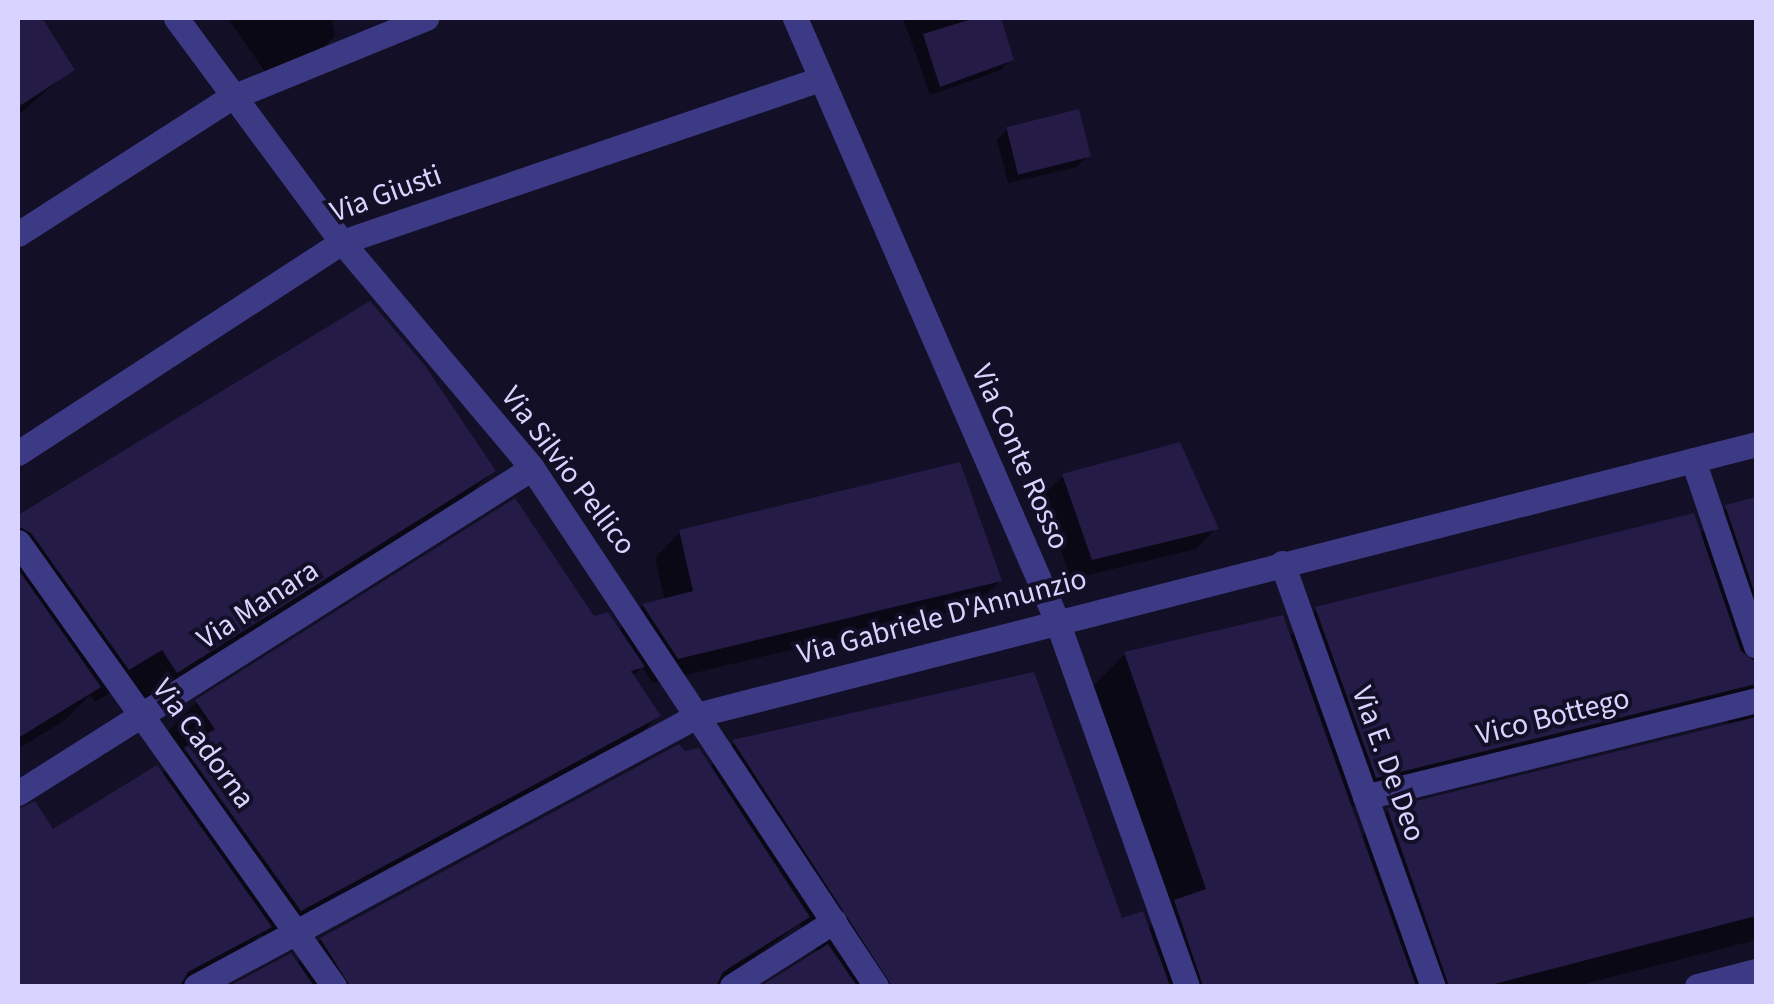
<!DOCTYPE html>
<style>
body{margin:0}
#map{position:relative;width:1774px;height:1004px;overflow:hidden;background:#130f26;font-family:"Source Sans 3",sans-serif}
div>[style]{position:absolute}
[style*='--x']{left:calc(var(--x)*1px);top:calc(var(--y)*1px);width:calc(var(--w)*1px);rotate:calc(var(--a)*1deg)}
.shadow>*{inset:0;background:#0007}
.building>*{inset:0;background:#241b47;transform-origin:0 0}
.minor>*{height:25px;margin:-12.5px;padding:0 12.5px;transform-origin:12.5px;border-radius:12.5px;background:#3d3a85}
span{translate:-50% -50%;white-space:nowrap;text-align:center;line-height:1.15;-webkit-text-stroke:8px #130f26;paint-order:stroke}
.street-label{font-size:30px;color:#d9d4ff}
.frame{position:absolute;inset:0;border:20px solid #d9d4ff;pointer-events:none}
</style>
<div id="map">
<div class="shadow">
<i style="clip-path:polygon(18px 18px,39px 18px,72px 69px,18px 115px)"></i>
<i style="clip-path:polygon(228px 18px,331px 18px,335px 36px,307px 64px,270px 79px)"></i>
<i style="clip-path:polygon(903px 18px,998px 18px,1011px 59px,1001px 70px,930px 95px)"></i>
<i style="clip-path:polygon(1007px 129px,1088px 156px,1077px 167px,1008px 183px,997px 140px)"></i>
<i style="clip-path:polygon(370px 304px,493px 471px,460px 504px,143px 705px,128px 682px,95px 702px,90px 695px,65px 720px,18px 749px,18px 518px)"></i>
<i style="clip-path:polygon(1063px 476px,1216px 528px,1196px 549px,1071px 579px,1042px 496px)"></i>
<i style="clip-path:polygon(evenodd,1756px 500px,1756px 940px,1576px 986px,766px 986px,819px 953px,799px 924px,718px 986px,235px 986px,290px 957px,296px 965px,321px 940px,679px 747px,709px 768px,734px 743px,1033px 675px,1120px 922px,1147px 930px,1168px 909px,1092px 687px,1125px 654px,1289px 637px,1316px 610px,1699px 535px,1727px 507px,1756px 500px,1718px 716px,1733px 725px,1388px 811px,1360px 838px,1349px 808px,1718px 716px)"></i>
<i style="clip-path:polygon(680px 532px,1000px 581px,974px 606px,653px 683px,642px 667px,632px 677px,658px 716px,625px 749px,266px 943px,261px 934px,235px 960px,186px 986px,18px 986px,18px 811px,52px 832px,161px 775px,178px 757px,164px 735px,197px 702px,593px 619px,618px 631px,643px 606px,665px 601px,655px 558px)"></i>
</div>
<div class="building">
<i style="clip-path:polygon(18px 18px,42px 18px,75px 70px,18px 107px)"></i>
<i style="clip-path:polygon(975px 18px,1001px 18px,1014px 60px,940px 87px,923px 34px)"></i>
<i style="left:1079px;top:109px;width:49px;height:75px;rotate:76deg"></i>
<i style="clip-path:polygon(370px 301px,426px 367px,496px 471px,177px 673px,162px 650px,129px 670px,31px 533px,18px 526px,18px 515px)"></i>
<i style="clip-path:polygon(1180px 442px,1219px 529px,1092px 560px,1062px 474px)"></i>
<i style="clip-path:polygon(960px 462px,1002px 581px,678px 659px,642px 604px,693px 591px,679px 530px)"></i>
<i style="clip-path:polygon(1756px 497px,1756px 597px,1725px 505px)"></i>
<i style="clip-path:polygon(515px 498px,594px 616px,608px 612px,645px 667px,631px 671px,661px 716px,301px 911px,184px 748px,215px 729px,195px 700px)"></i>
<i style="clip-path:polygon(1694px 513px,1741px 651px,1756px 662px,1756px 684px,1376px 778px,1315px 607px)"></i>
<i style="clip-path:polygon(18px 569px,101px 687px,18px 738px)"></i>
<i style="clip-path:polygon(1283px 615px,1350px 802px,1416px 986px,1203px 986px,1174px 900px,1206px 889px,1124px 652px)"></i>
<i style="clip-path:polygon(1034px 672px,1122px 918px,1143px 911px,1170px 986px,892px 986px,732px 740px)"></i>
<i style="clip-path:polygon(1756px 717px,1756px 916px,1487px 986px,1449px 986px,1387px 808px)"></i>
<i style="clip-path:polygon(679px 744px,685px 751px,699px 748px,810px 917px,723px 972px,716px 986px,350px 986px,320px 938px)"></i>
<i style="clip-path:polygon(157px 765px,272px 927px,188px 972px,180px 986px,18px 986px,18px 809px,35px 801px,53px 829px)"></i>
<i style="clip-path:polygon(828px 944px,857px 986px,761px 986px)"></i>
<i style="clip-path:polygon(291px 953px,314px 986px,229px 986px)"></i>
</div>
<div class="minor">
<i style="--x:176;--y:18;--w:279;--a:53.5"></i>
<i style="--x:342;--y:242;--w:295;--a:49.9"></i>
<i style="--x:532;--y:468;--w:622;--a:56.41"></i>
<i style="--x:795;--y:18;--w:657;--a:66.52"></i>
<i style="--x:1057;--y:621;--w:387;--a:70.4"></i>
<i style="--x:18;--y:234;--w:252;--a:-32.7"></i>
<i style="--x:230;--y:98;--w:212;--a:-22.2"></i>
<i style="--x:18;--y:453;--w:387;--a:-33.1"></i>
<i style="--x:342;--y:242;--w:502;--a:-18.83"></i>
<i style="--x:1693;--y:460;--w:196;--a:71.3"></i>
<i style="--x:18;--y:542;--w:545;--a:54.56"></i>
<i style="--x:1282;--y:563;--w:449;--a:70.4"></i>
<i style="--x:18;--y:793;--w:608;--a:-32.3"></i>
<i style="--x:1365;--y:797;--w:403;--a:-13.9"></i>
<i style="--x:196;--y:986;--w:573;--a:-28.35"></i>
<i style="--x:700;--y:714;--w:1090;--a:-14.34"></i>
<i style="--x:732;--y:986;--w:121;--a:-32.5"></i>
<i style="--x:1697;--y:986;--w:61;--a:-14.3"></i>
</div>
<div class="street-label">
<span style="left:386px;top:194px;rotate:-20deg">Via Giusti</span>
<span style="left:1020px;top:457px;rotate:66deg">Via Conte Rosso</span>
<span style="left:568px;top:471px;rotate:53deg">Via Silvio Pellico</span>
<span style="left:258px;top:605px;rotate:-33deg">Via Manara</span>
<span style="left:942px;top:617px;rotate:-15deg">Via Gabriele D'Annunzio</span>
<span style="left:1553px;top:717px;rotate:-14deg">Vico Bottego</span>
<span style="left:203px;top:744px;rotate:54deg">Via Cadorna</span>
<span style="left:1388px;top:764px;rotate:70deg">Via E. De Deo</span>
</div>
<div class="frame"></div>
</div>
